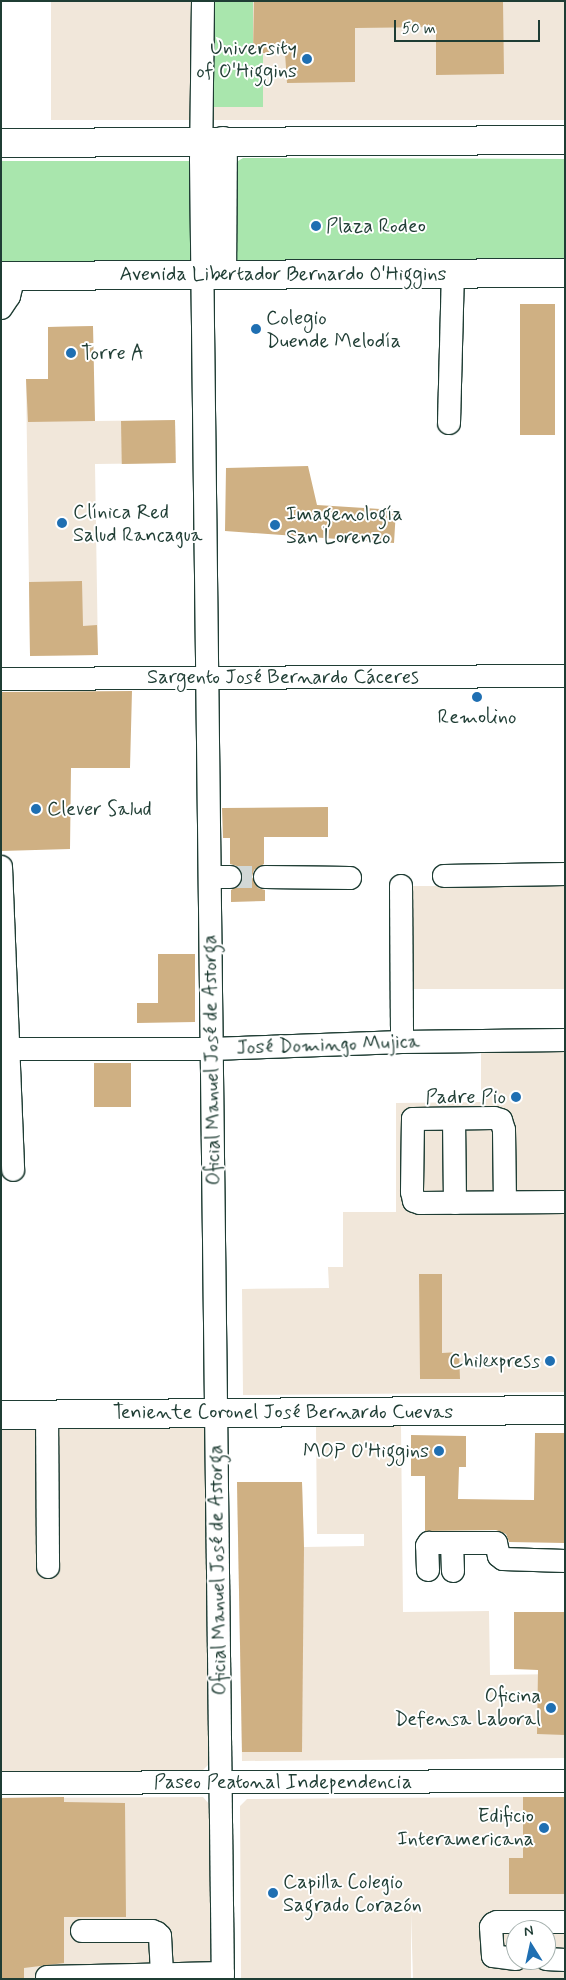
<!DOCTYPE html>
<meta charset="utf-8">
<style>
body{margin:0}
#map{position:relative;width:566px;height:1980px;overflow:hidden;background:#fff;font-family:Mynerve,sans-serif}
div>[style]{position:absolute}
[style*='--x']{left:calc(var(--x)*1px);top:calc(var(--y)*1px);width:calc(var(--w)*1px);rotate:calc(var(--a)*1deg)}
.built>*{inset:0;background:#f1e7da;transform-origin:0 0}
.green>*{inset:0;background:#a9e6ad;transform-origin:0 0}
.building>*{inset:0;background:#cfb083;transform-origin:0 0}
.minor-tunnel>*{height:22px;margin-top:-11px;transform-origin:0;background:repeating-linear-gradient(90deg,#d2d8d6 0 22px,transparent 0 33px)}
.roads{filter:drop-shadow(1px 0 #1f3d34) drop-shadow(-1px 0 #1f3d34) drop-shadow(0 1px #1f3d34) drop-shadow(0 -1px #1f3d34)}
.minor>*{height:22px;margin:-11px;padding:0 11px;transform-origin:11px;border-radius:11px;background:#fff}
.major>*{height:28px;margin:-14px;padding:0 14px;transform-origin:14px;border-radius:14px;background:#fff}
.dots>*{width:14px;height:14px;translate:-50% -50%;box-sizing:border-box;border:2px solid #fff;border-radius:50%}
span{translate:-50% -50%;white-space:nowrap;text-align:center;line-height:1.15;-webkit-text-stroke:4px #fff;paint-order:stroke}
.poi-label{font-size:20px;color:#1f3d34}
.right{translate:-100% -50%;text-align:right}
.left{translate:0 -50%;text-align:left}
.street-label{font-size:20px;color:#1f3d34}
.frame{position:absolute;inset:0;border:2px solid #1f3d34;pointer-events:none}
.north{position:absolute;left:506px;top:1920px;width:50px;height:50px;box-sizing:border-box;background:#fff;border:1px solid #a5b1ae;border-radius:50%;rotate:350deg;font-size:14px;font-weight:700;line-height:20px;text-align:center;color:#1f3d34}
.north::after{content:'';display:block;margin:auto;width:18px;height:22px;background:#1f6fb2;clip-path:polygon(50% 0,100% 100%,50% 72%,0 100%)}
.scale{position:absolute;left:394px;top:20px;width:146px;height:22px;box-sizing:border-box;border:2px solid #1f3d34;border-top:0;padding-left:6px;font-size:15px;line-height:18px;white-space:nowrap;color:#1f3d34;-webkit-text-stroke:4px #fff;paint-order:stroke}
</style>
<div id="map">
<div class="built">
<i style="left:51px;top:1px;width:514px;height:119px"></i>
<i style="clip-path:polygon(93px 326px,94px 421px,175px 420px,176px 463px,95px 464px,98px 655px,30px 656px,26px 379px,48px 379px,48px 327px)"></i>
<i style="left:407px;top:886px;width:158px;height:103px"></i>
<i style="clip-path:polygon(481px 1052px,565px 1052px,565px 1392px,243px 1395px,242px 1289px,329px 1288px,328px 1267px,343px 1267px,343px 1212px,396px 1212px,396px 1103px,481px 1102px)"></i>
<i style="clip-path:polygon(205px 1426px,209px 1764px,202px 1771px,1px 1772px,1px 1430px)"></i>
<i style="clip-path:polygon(316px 1426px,401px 1426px,403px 1612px,489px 1611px,490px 1675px,565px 1674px,565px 1758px,242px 1761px,237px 1482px,302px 1482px,304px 1547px,364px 1546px,364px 1534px,317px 1534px)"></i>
<i style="clip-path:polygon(203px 1797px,210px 1805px,210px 1979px,1px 1979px,1px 1798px)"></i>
<i style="clip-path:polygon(evenodd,523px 1797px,523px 1858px,509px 1858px,509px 1894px,565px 1894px,565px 1979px,413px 1979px,411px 1913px,411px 1979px,241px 1979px,240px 1806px,247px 1799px,523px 1797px,516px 1930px,546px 1930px,546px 1960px,516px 1960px,516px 1930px)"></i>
</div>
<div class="green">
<i style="clip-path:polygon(212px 1px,253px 1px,253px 53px,263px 53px,263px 107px,213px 107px)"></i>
<i style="clip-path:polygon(243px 158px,565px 159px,565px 264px,229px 264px,235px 163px)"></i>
<i style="left:1px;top:161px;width:190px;height:107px"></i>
</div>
<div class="building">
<i style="clip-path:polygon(254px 1px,503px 1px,504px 74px,436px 75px,436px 27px,355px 28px,355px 82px,287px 83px,285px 53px,253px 53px)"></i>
<i style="left:555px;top:304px;width:131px;height:35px;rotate:90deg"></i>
<i style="clip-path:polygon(93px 326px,95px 421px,28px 422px,26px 379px,48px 379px,48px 327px)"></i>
<i style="left:175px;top:420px;width:43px;height:54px;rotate:89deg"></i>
<i style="clip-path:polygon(308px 466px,317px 505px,396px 510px,394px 543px,225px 531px,226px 468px)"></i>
<i style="clip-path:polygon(82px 581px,83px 626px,97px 625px,98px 655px,30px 656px,29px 582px)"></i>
<i style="clip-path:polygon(132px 691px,130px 768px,71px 768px,70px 849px,1px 851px,1px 692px)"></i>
<i style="clip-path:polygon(328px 807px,328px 837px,264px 837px,264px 864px,254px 870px,252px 877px,258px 888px,265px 890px,265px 901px,231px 902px,231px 890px,241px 884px,243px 877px,237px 866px,230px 864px,230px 838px,223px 838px,222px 808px)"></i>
<i style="clip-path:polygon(158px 954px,195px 954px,195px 1022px,137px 1023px,137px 1003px,158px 1003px)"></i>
<i style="left:94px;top:1063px;width:37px;height:44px"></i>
<i style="clip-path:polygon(419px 1274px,442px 1274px,442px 1353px,459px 1352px,460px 1379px,420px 1379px)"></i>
<i style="clip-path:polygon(535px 1433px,565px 1433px,565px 1543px,509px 1542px,506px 1534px,496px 1530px,425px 1531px,425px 1476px,411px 1476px,411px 1435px,466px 1436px,466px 1467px,459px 1467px,458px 1499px,534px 1500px)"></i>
<i style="clip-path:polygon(237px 1482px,302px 1482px,304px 1547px,302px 1752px,242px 1752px)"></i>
<i style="clip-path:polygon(514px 1612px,565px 1612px,565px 1735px,537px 1734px,538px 1670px,514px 1669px)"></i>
<i style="clip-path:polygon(64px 1797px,64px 1802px,125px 1803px,126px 1917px,64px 1917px,64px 1963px,24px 1968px,24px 1979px,1px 1979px,1px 1798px)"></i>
<i style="clip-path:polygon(523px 1797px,565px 1797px,565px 1894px,509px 1894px,509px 1858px,523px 1858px)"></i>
</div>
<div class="minor-tunnel">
<i style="--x:230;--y:877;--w:35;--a:0"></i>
</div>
<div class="roads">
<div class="minor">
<i style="--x:203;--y:1;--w:159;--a:90.7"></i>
<i style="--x:201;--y:160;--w:1819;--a:89.31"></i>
<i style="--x:1;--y:308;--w:14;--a:-56"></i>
<i style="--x:9;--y:296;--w:21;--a:-76"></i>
<i style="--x:449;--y:423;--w:149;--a:-88.5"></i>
<i style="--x:1;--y:679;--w:564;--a:-0.3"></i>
<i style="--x:1;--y:867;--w:303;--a:87.7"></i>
<i style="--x:444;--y:876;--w:121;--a:-0.9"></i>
<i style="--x:210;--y:877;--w:20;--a:0"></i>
<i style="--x:265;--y:877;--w:85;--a:0.7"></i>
<i style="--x:401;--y:886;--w:156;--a:89.6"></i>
<i style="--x:1;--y:1049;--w:211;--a:0"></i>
<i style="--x:212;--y:1049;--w:190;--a:-2.1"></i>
<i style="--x:402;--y:1042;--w:163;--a:-0.7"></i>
<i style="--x:454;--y:1119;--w:84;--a:89.3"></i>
<i style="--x:505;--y:1202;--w:72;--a:-90.8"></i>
<i style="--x:504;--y:1130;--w:10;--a:-107"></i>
<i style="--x:501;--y:1120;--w:7;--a:-164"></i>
<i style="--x:494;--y:1118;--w:81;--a:179.3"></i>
<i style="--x:413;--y:1119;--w:73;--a:90.8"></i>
<i style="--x:412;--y:1192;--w:9;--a:77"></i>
<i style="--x:414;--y:1201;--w:6;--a:18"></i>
<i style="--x:420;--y:1203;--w:145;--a:-0.4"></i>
<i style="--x:47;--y:1414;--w:153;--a:89.6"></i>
<i style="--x:452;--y:1543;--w:28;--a:88"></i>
<i style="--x:428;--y:1570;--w:24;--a:-92"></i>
<i style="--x:427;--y:1546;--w:4;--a:-56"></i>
<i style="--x:429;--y:1543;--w:67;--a:0"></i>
<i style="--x:496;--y:1543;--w:13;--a:77"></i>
<i style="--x:499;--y:1556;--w:5;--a:37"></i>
<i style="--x:503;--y:1559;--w:62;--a:1.8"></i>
<i style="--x:1;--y:1783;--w:564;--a:-0.2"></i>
<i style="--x:82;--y:1931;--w:70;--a:0"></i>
<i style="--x:152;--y:1931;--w:5;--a:22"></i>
<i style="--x:157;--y:1933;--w:4;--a:45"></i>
<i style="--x:160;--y:1936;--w:38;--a:87"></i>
<i style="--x:516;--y:1959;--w:23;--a:-173"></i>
<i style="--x:493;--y:1956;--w:29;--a:-94"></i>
<i style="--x:491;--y:1927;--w:4;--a:-56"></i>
<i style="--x:493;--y:1924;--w:4;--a:-27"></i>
<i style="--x:497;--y:1922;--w:68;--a:0"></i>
<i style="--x:546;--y:1959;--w:19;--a:3"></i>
<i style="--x:47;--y:1977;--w:176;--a:-1.3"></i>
</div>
<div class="major">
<i style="--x:1;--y:143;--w:564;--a:-0.3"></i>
<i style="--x:222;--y:275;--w:134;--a:-89.6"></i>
<i style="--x:1;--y:276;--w:564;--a:-0.3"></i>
<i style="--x:1;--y:1415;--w:564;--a:-0.51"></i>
</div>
</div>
<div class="dots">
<i style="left:307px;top:59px;background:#1f6fb2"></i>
<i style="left:316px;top:226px;background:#1f6fb2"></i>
<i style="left:256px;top:329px;background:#1f6fb2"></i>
<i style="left:71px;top:353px;background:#1f6fb2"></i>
<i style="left:62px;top:523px;background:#1f6fb2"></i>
<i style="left:275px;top:525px;background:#1f6fb2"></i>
<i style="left:477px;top:697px;background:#1f6fb2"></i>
<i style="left:36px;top:809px;background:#1f6fb2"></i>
<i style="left:516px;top:1097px;background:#1f6fb2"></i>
<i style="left:550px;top:1361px;background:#1f6fb2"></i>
<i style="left:439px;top:1451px;background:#1f6fb2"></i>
<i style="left:551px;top:1708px;background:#1f6fb2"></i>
<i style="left:544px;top:1828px;background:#1f6fb2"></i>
<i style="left:273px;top:1893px;background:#1f6fb2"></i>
</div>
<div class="poi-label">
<span class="right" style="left:297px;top:60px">University<br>of O'Higgins</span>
<span class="left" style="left:326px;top:226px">Plaza Rodeo</span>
<span class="left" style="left:266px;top:330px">Colegio<br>Duende Melodía</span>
<span class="left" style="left:81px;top:353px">Torre A</span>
<span class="left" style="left:73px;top:524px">Clínica Red<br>Salud Rancagua</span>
<span class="left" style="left:286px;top:526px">Imagenología<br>San Lorenzo</span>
<span style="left:477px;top:717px">Remolino</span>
<span class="left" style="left:47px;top:809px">Clever Salud</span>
<span class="right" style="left:506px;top:1097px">Padre Pio</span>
<span class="right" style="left:540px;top:1361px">Chilexpress</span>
<span class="right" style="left:429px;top:1451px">MOP O'Higgins</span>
<span class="right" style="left:541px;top:1708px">Oficina<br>Defensa Laboral</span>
<span class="right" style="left:534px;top:1828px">Edificio<br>Interamericana</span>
<span class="left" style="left:283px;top:1894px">Capilla Colegio<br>Sagrado Corazón</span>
</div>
<div class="street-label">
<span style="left:283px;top:274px">Avenida Libertador Bernardo O'Higgins</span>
<span style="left:283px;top:677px">Sargento José Bernardo Cáceres</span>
<span style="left:328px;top:1045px;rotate:-2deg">José Domingo Mujica</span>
<span style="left:212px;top:1060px;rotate:-91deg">Oficial Manuel José de Astorga</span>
<span style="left:283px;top:1412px">Teniente Coronel José Bernardo Cuevas</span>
<span style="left:218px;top:1570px;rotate:-91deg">Oficial Manuel José de Astorga</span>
<span style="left:283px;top:1782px">Paseo Peatonal Independencia</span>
</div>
<div class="frame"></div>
<div class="north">N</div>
<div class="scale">50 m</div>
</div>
